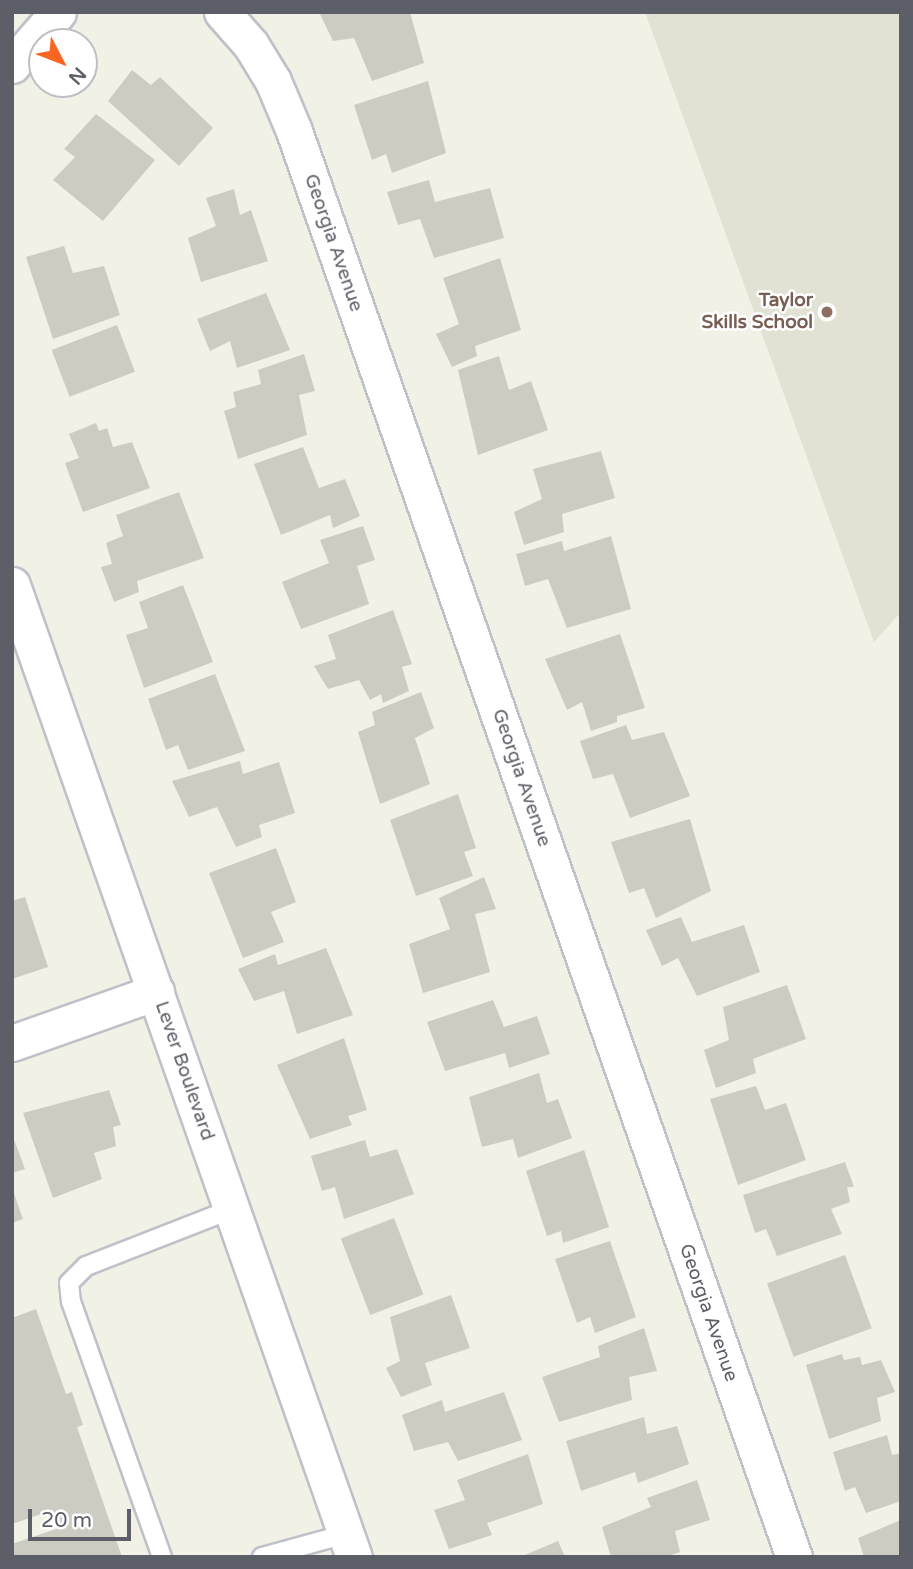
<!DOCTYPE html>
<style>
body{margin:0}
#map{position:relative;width:913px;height:1569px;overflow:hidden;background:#f1f1e6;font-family:"Varela Round",sans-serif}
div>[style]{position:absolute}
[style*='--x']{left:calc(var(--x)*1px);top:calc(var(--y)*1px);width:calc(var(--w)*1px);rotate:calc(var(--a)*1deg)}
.education>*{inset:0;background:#e1e1d4}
.building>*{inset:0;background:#ccccc3;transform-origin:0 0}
.roads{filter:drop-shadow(2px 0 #bfc1c8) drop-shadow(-2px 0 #bfc1c8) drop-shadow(0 2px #bfc1c8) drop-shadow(0 -2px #bfc1c8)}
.service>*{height:18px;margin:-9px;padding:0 9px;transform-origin:9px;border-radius:9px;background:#fff}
.minor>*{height:35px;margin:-17.5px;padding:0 17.5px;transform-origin:17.5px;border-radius:17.5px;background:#fff}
.dots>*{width:19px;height:19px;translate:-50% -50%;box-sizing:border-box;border:4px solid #fff;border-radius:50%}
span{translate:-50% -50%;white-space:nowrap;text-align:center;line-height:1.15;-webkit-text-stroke:5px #fff;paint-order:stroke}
.street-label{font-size:19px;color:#5d5f68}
.education-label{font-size:19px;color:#785e54;font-weight:700}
.right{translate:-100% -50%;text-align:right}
.frame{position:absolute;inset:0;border:14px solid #5d5f68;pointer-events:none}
.north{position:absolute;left:28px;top:28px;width:70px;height:70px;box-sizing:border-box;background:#fff;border:2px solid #bebfc3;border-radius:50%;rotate:132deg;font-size:19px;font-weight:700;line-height:28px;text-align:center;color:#5d5f68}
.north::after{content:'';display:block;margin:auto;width:24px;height:32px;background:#fb6522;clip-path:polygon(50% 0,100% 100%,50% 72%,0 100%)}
.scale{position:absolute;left:28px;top:1509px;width:103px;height:32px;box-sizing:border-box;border:4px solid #5d5f68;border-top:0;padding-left:9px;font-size:21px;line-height:24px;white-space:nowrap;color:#5d5f68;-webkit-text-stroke:5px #fff;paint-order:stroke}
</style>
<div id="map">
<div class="education">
<i style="clip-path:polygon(645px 12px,901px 12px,901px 612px,874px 642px)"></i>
</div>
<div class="building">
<i style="clip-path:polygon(319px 12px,410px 12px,424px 63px,372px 81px,354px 38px,333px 41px)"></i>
<i style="clip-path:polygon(132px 70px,151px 85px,160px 77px,213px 128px,179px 166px,108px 101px)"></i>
<i style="clip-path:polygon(428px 81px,446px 153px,392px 173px,386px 154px,372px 160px,354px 105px)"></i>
<i style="clip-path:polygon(96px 114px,155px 160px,103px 221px,53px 180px,75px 157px,64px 149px)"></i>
<i style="clip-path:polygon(429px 180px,435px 202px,490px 188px,504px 238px,434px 258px,420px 219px,398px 225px,387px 192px)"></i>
<i style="clip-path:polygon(234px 189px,240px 215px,251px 210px,268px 261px,201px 282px,188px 238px,216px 226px,206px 198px)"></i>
<i style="clip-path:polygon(64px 246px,73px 273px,104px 266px,120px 315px,53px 339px,26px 257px)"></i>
<i style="clip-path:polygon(500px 258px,521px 330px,475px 346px,477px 356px,452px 367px,436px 334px,459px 324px,443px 278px)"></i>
<i style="clip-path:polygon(266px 293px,290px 350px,237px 368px,230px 341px,210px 351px,197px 319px)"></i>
<i style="left:117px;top:325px;width:50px;height:70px;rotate:69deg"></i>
<i style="clip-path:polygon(304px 354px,315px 391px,299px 395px,307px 435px,238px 459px,224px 411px,236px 407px,233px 392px,261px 384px,258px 370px)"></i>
<i style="clip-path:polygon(499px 356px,509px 390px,531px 381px,548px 430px,478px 455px,458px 370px)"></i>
<i style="clip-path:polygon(96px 423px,99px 431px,107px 428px,113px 447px,132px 442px,150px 488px,83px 512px,65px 463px,79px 458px,69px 434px)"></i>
<i style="clip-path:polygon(303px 447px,319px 488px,345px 479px,360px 516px,333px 528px,330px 515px,281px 535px,254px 464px)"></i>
<i style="clip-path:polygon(601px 451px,615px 498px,562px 514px,564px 532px,524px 545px,514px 512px,542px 499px,533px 469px)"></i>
<i style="clip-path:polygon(179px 492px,204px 558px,137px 581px,139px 592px,114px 602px,101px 567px,112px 564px,106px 543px,123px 536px,116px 515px)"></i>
<i style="clip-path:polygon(363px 526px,375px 560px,357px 566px,369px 604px,301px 629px,282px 582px,329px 563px,320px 540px)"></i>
<i style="clip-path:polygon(611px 536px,631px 609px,567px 628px,548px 579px,525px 586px,516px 554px,562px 541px,564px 551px)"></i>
<i style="clip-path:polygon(183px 585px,213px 662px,144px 688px,126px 635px,148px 628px,139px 602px)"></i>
<i style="clip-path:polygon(393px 610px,412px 664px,402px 667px,409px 691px,383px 703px,381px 694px,370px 700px,359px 680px,328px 689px,314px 666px,336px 659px,328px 635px)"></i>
<i style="clip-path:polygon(620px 634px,645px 708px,617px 716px,617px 722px,591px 731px,582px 702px,567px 710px,545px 659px)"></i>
<i style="clip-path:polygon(215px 674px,245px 751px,188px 770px,178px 745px,166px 750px,148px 699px)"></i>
<i style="clip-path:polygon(421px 692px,434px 728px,415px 738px,430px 784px,380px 804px,358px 732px,375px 725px,372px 712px)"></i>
<i style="clip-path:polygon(626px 725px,632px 740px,664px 732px,690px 796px,630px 818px,613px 774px,593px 779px,580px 741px)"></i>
<i style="clip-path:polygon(240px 761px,243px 774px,279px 762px,295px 813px,259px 825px,262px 837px,236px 847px,217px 807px,189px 817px,172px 781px)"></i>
<i style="clip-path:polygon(458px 794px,476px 848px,464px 852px,473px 876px,416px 896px,390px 820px)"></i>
<i style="clip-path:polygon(690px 819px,711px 891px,656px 918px,644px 888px,629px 893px,611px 842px)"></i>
<i style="clip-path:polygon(276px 848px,296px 902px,271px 912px,284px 942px,243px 958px,209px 873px)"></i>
<i style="clip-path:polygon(484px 877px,496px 909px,475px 914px,490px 972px,423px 993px,409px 944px,450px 929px,439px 898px)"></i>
<i style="clip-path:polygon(25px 897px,48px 967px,12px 979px,12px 901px)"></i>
<i style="clip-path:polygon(681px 917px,692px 942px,744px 925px,760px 972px,697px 996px,678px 958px,662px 966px,646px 930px)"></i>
<i style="clip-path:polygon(326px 948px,353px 1015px,297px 1034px,284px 991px,254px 1001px,238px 969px,275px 954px,278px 965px)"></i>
<i style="clip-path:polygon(787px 985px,806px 1039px,753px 1059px,756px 1073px,716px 1088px,704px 1050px,729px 1040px,723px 1007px)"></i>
<i style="clip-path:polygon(493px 1000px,504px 1027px,537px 1016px,550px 1054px,509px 1068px,505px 1053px,445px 1071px,427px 1022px)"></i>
<i style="clip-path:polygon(344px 1038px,367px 1110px,348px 1116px,352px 1125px,310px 1139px,277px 1065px)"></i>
<i style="clip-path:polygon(539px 1073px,547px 1103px,558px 1099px,572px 1138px,518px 1158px,513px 1139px,482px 1147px,469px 1097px)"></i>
<i style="clip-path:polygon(756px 1086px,765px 1110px,786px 1103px,806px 1160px,738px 1185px,710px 1099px)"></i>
<i style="clip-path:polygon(109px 1090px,121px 1125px,113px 1127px,116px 1146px,94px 1153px,102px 1179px,53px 1198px,23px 1113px)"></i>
<i style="clip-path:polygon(12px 1134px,25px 1169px,12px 1173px)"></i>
<i style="clip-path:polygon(365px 1140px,370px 1157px,397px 1149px,414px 1194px,344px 1219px,335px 1187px,322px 1191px,311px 1156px)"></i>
<i style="clip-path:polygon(584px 1150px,609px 1227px,563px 1243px,561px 1231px,547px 1236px,526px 1171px)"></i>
<i style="clip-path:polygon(845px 1162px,854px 1187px,847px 1187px,850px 1202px,831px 1209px,842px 1234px,777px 1256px,766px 1229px,755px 1233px,743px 1195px)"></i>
<i style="clip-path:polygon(12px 1188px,23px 1219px,12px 1223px)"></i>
<i style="left:394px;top:1218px;width:82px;height:57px;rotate:69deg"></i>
<i style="clip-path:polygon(610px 1241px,636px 1317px,595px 1333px,590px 1317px,577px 1323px,555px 1259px)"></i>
<i style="left:845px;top:1255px;width:78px;height:83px;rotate:70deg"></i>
<i style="clip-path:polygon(451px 1295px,470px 1348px,425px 1363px,432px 1385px,401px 1397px,386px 1368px,400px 1361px,390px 1317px)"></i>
<i style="clip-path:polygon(36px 1309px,66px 1394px,72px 1392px,83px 1425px,77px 1427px,122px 1557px,12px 1557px,12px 1544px,59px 1528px,53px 1510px,12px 1524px,12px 1318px)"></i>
<i style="clip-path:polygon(644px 1328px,657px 1371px,629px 1377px,632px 1400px,559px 1422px,542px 1377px,600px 1357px,598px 1346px)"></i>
<i style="clip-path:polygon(842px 1354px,844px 1360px,860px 1357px,862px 1365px,881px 1360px,895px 1392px,877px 1398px,881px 1421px,829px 1439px,806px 1365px)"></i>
<i style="clip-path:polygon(504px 1392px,522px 1440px,458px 1461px,448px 1442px,414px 1451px,402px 1415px,442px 1400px,445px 1412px)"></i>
<i style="clip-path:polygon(644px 1417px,647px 1434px,677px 1426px,689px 1464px,638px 1483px,635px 1472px,581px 1491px,566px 1441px)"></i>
<i style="clip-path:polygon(887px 1435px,892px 1455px,901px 1453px,901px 1501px,866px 1513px,855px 1487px,845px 1491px,833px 1452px)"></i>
<i style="clip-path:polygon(528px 1454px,543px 1504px,487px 1523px,492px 1535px,449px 1549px,434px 1510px,465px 1500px,457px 1480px)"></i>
<i style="clip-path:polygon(697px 1480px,710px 1520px,675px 1531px,680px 1552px,666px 1557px,611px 1557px,602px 1527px,651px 1507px,647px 1498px)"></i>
<i style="clip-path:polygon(901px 1520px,901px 1557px,864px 1557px,858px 1538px)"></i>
<i style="clip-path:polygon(558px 1541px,565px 1557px,520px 1557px)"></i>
</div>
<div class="roads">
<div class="service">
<i style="--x:162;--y:1557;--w:271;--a:-109.6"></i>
<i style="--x:71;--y:1302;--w:19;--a:-96"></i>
<i style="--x:69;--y:1283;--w:24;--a:-45"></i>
<i style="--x:86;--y:1266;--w:157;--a:-21.3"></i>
<i style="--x:262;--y:1557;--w:87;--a:-15.3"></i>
</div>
<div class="minor">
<i style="--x:222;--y:12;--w:44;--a:48.7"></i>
<i style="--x:251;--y:45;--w:42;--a:58.6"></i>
<i style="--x:273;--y:81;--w:54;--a:67.2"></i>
<i style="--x:294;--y:131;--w:1511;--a:70.68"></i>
<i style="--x:12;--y:65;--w:70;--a:-49"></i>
<i style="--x:12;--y:585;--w:1030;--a:70.62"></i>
<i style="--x:12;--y:1043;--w:153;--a:-19.5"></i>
</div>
</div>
<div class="dots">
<i style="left:827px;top:312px;background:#8d6e63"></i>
</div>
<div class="street-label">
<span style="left:333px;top:243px;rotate:71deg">Georgia Avenue</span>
<span style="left:521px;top:778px;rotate:71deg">Georgia Avenue</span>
<span style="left:184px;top:1071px;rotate:71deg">Lever Boulevard</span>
<span style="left:708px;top:1313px;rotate:71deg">Georgia Avenue</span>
</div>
<div class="education-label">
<span class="right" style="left:813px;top:312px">Taylor<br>Skills School</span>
</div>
<div class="frame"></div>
<div class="north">N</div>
<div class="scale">20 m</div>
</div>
